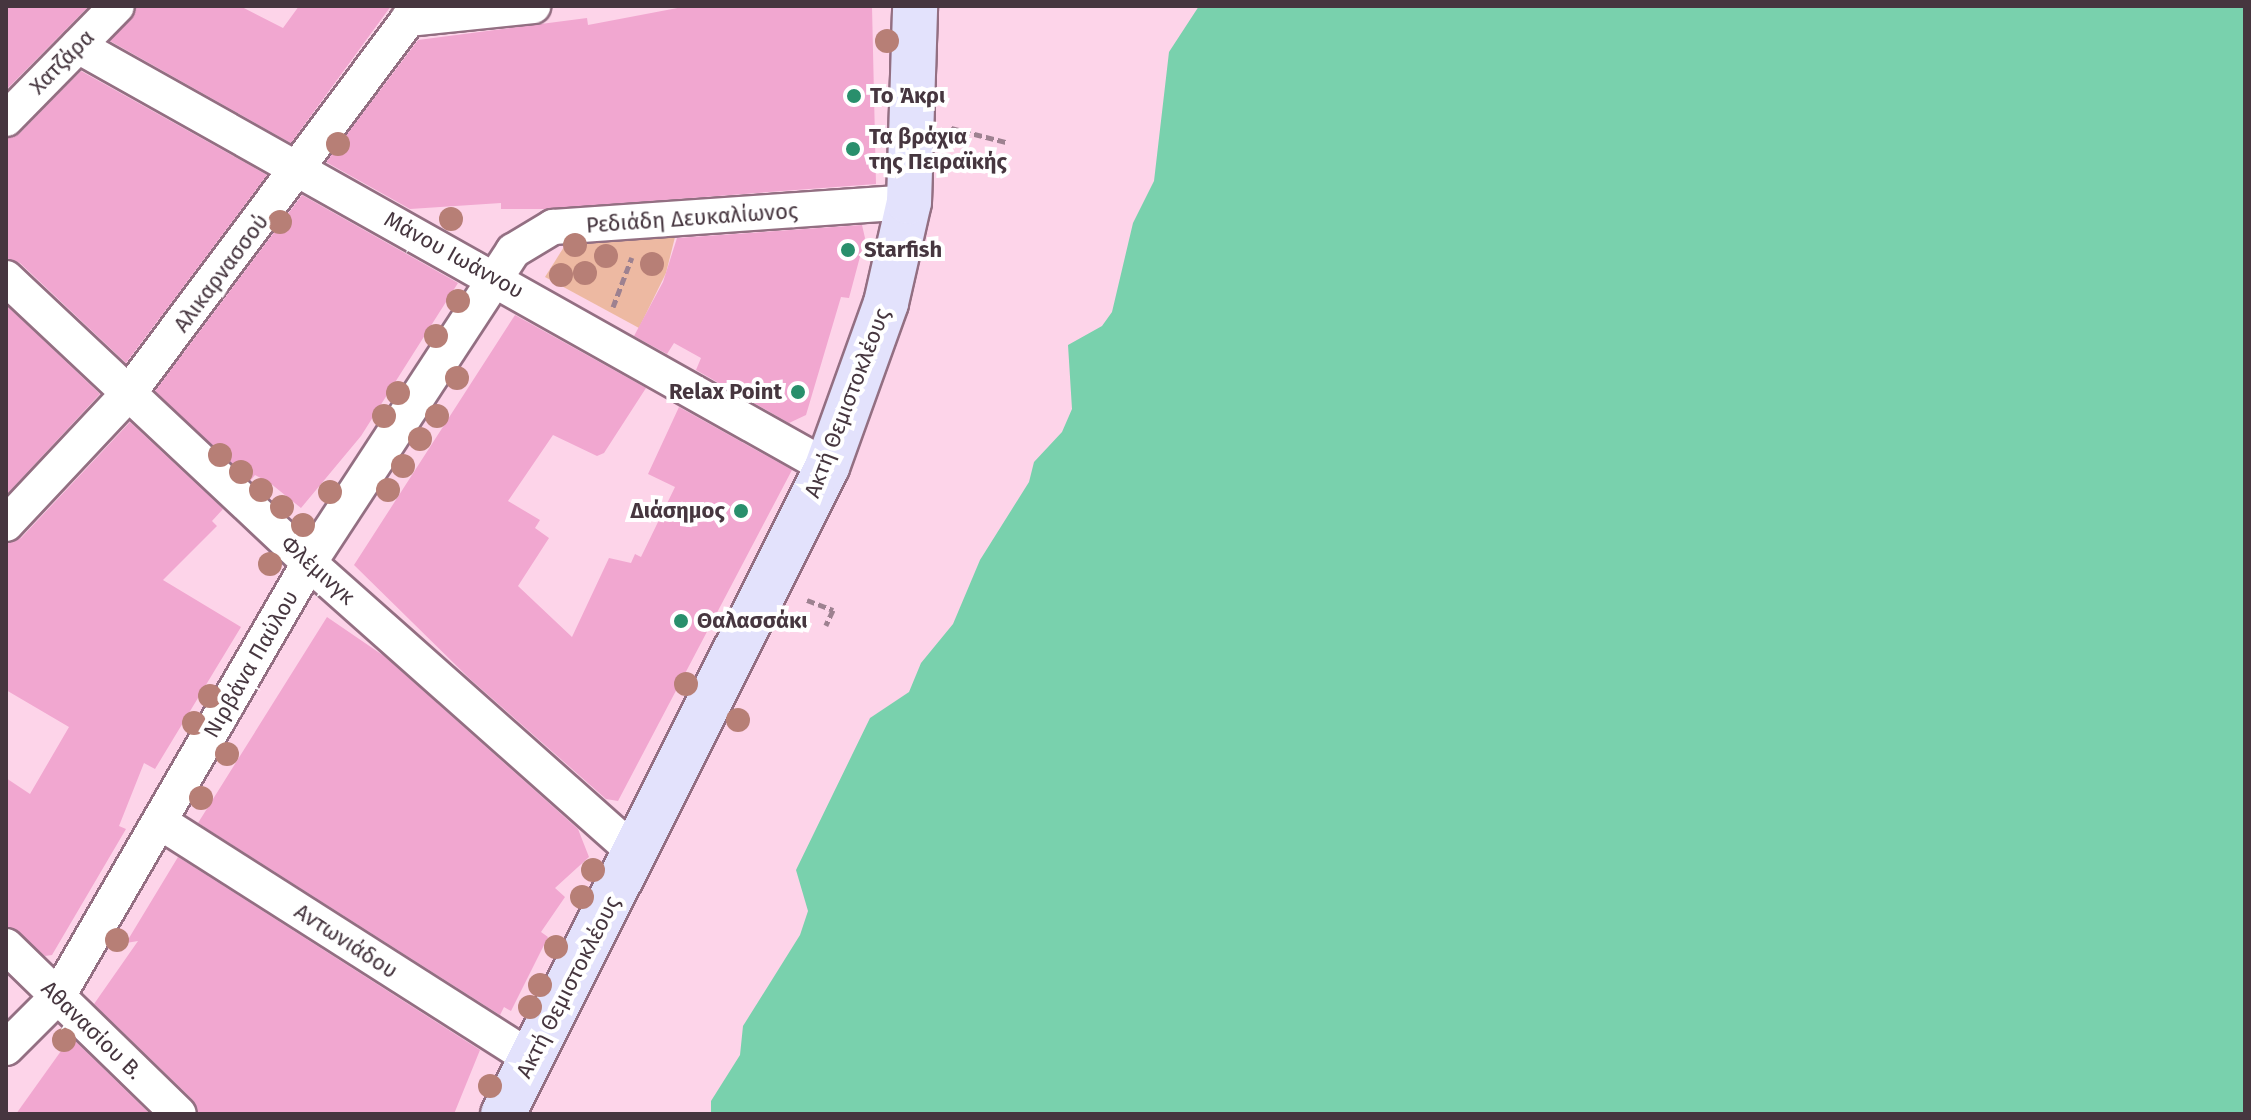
<!DOCTYPE html>
<meta charset="utf-8">
<style>
body{margin:0}
#map{position:relative;width:2251px;height:1120px;overflow:hidden;background:#fdd4e9;font-family:"Fira Sans",sans-serif}
div>[style]{position:absolute}
[style*='--x']{left:calc(var(--x)*1px);top:calc(var(--y)*1px);width:calc(var(--w)*1px);rotate:calc(var(--a)*1deg)}
.green>*{inset:0;background:#edb9a2}
.water>*{inset:0;background:#79d1ad}
.building>*{inset:0;background:#f1a7d0}
.path>*{height:5px;margin-top:-2.5px;transform-origin:0;background:repeating-linear-gradient(90deg,#9d8190 0 8px,transparent 0 12px)}
.roads{filter:drop-shadow(2px 0 #936f82) drop-shadow(-2px 0 #936f82) drop-shadow(0 2px #936f82) drop-shadow(0 -2px #936f82)}
.minor>*{height:34px;margin:-17px;padding:0 17px;transform-origin:17px;border-radius:17px;background:#fff}
.secondary>*{height:44px;margin:-22px;padding:0 22px;transform-origin:22px;border-radius:22px;background:#e3e2fc}
.trees>*{width:24px;height:24px;margin:-12px;border-radius:50%;background:#b77f76}
.dots>*{width:22px;height:22px;translate:-50% -50%;box-sizing:border-box;border:4px solid #fff;border-radius:50%}
span{translate:-50% -50%;white-space:nowrap;text-align:center;line-height:1.15;-webkit-text-stroke:8px #fff;paint-order:stroke}
.street-label{font-size:22px;color:#46363f}
.poi-label{font-size:22px;color:#46363f;font-weight:700}
.left{translate:0 -50%;text-align:left}
.right{translate:-100% -50%;text-align:right}
.frame{position:absolute;inset:0;border:8px solid #46363f;pointer-events:none}
</style>
<div id="map">
<div class="green">
<i style="clip-path:polygon(676px 233px,666px 273px,639px 328px,545px 277px,569px 239px)"></i>
</div>
<div class="water">
<i style="clip-path:polygon(1199px 6px,2245px 6px,2245px 1114px,711px 1114px,711px 1101px,740px 1055px,743px 1026px,800px 935px,808px 911px,796px 870px,870px 718px,909px 692px,921px 663px,953px 624px,980px 560px,1029px 482px,1034px 462px,1062px 432px,1072px 409px,1068px 345px,1102px 326px,1112px 312px,1133px 223px,1154px 181px,1169px 52px)"></i>
</div>
<div class="building">
<i style="clip-path:polygon(6px 6px,89px 6px,6px 90px)"></i>
<i style="clip-path:polygon(136px 6px,240px 6px,283px 28px,299px 6px,391px 6px,291px 143px,110px 41px)"></i>
<i style="clip-path:polygon(688px 6px,872px 6px,876px 184px,545px 209px,501px 209px,501px 203px,410px 209px,326px 162px,418px 40px,587px 18px,588px 25px)"></i>
<i style="clip-path:polygon(81px 71px,267px 175px,126px 363px,20px 263px,6px 259px,6px 138px,20px 133px)"></i>
<i style="clip-path:polygon(302px 195px,458px 283px,361px 436px,301px 508px,270px 483px,255px 475px,250px 481px,155px 391px)"></i>
<i style="clip-path:polygon(862px 225px,865px 238px,849px 298px,841px 297px,806px 415px,789px 423px,696px 370px,701px 358px,674px 343px,667px 354px,634px 336px,663px 282px,677px 238px)"></i>
<i style="clip-path:polygon(6px 305px,100px 394px,6px 495px)"></i>
<i style="clip-path:polygon(515px 315px,646px 388px,604px 453px,597px 456px,553px 435px,508px 501px,540px 520px,535px 528px,549px 538px,518px 586px,572px 637px,609px 558px,631px 563px,635px 554px,641px 557px,675px 487px,648px 474px,679px 407px,792px 470px,618px 801px,606px 799px,470px 679px,354px 565px)"></i>
<i style="clip-path:polygon(130px 422px,223px 509px,212px 521px,217px 526px,163px 580px,241px 627px,155px 769px,144px 763px,119px 826px,126px 829px,52px 955px,45px 956px,6px 927px,6px 778px,30px 794px,69px 727px,6px 690px,6px 543px,21px 538px)"></i>
<i style="clip-path:polygon(327px 617px,384px 656px,578px 829px,589px 857px,555px 888px,565px 897px,541px 932px,548px 937px,511px 1011px,504px 1007px,500px 1015px,198px 823px)"></i>
<i style="clip-path:polygon(178px 857px,480px 1050px,454px 1114px,198px 1114px,193px 1100px,94px 1004px,138px 941px,126px 943px)"></i>
<i style="clip-path:polygon(71px 1037px,150px 1114px,16px 1114px)"></i>
</div>
<div class="path">
<i style="--x:951;--y:128;--w:57;--a:14.3"></i>
<i style="--x:613;--y:307;--w:53;--a:-69.2"></i>
<i style="--x:807;--y:600;--w:28;--a:21"></i>
<i style="--x:833;--y:610;--w:17;--a:115"></i>
</div>
<div class="roads">
<div class="minor">
<i style="--x:408;--y:19;--w:126;--a:-5.9"></i>
<i style="--x:78;--y:46;--w:859;--a:29.34"></i>
<i style="--x:6;--y:119;--w:158;--a:-45.5"></i>
<i style="--x:6;--y:278;--w:416;--a:43.2"></i>
<i style="--x:309;--y:563;--w:437;--a:41.6"></i>
<i style="--x:6;--y:524;--w:178;--a:-46.8"></i>
<i style="--x:128;--y:394;--w:484;--a:-53.2"></i>
<i style="--x:160;--y:822;--w:441;--a:32.5"></i>
<i style="--x:6;--y:946;--w:241;--a:44.2"></i>
<i style="--x:6;--y:1048;--w:74;--a:-45"></i>
<i style="--x:58;--y:996;--w:500;--a:-59.9"></i>
<i style="--x:309;--y:563;--w:373;--a:-56.8"></i>
<i style="--x:513;--y:251;--w:47;--a:-31"></i>
<i style="--x:553;--y:227;--w:357;--a:-4"></i>
</div>
<div class="secondary">
<i style="--x:503;--y:1114;--w:724;--a:-63.4"></i>
<i style="--x:827;--y:467;--w:174;--a:-70.2"></i>
<i style="--x:886;--y:303;--w:104;--a:-77.2"></i>
<i style="--x:909;--y:202;--w:196;--a:-88.2"></i>
</div>
</div>
<div class="trees">
<i style="left:887px;top:41px"></i>
<i style="left:338px;top:144px"></i>
<i style="left:451px;top:219px"></i>
<i style="left:280px;top:222px"></i>
<i style="left:575px;top:245px"></i>
<i style="left:606px;top:256px"></i>
<i style="left:652px;top:264px"></i>
<i style="left:585px;top:273px"></i>
<i style="left:561px;top:275px"></i>
<i style="left:458px;top:301px"></i>
<i style="left:436px;top:336px"></i>
<i style="left:457px;top:378px"></i>
<i style="left:398px;top:393px"></i>
<i style="left:384px;top:416px"></i>
<i style="left:437px;top:416px"></i>
<i style="left:420px;top:439px"></i>
<i style="left:220px;top:455px"></i>
<i style="left:403px;top:466px"></i>
<i style="left:241px;top:472px"></i>
<i style="left:261px;top:490px"></i>
<i style="left:388px;top:490px"></i>
<i style="left:330px;top:492px"></i>
<i style="left:282px;top:507px"></i>
<i style="left:303px;top:525px"></i>
<i style="left:270px;top:564px"></i>
<i style="left:686px;top:684px"></i>
<i style="left:210px;top:696px"></i>
<i style="left:738px;top:720px"></i>
<i style="left:194px;top:723px"></i>
<i style="left:227px;top:754px"></i>
<i style="left:201px;top:798px"></i>
<i style="left:593px;top:870px"></i>
<i style="left:582px;top:897px"></i>
<i style="left:117px;top:940px"></i>
<i style="left:556px;top:947px"></i>
<i style="left:540px;top:985px"></i>
<i style="left:530px;top:1007px"></i>
<i style="left:64px;top:1040px"></i>
<i style="left:490px;top:1086px"></i>
</div>
<div class="dots">
<i style="left:854px;top:96px;background:#298f6c"></i>
<i style="left:853px;top:149px;background:#298f6c"></i>
<i style="left:848px;top:250px;background:#298f6c"></i>
<i style="left:798px;top:392px;background:#298f6c"></i>
<i style="left:741px;top:511px;background:#298f6c"></i>
<i style="left:681px;top:621px;background:#298f6c"></i>
</div>
<div class="street-label">
<span style="left:62px;top:62px;rotate:-45deg">Χατζάρα</span>
<span style="left:692px;top:218px;rotate:-4deg">Ρεδιάδη Δευκαλίωνος</span>
<span style="left:454px;top:255px;rotate:29deg">Μάνου Ιωάννου</span>
<span style="left:221px;top:273px;rotate:-53deg">Αλικαρνασσού</span>
<span style="left:847px;top:403px;rotate:-69deg">Ακτή Θεμιστοκλέους</span>
<span style="left:318px;top:570px;rotate:42deg">Φλέμινγκ</span>
<span style="left:251px;top:664px;rotate:-60deg">Νιρβάνα Παύλου</span>
<span style="left:346px;top:941px;rotate:33deg">Αντωνιάδου</span>
<span style="left:568px;top:987px;rotate:-63deg">Ακτή Θεμιστοκλέους</span>
<span style="left:92px;top:1030px;rotate:44deg">Αθανασίου Β.</span>
</div>
<div class="poi-label">
<span class="left" style="left:870px;top:96px">Το Άκρι</span>
<span class="left" style="left:869px;top:149px">Τα βράχια<br>της Πειραϊκής</span>
<span class="left" style="left:864px;top:250px">Starfish</span>
<span class="right" style="left:782px;top:392px">Relax Point</span>
<span class="right" style="left:725px;top:511px">Διάσημος</span>
<span class="left" style="left:697px;top:621px">Θαλασσάκι</span>
</div>
<div class="frame"></div>
</div>
